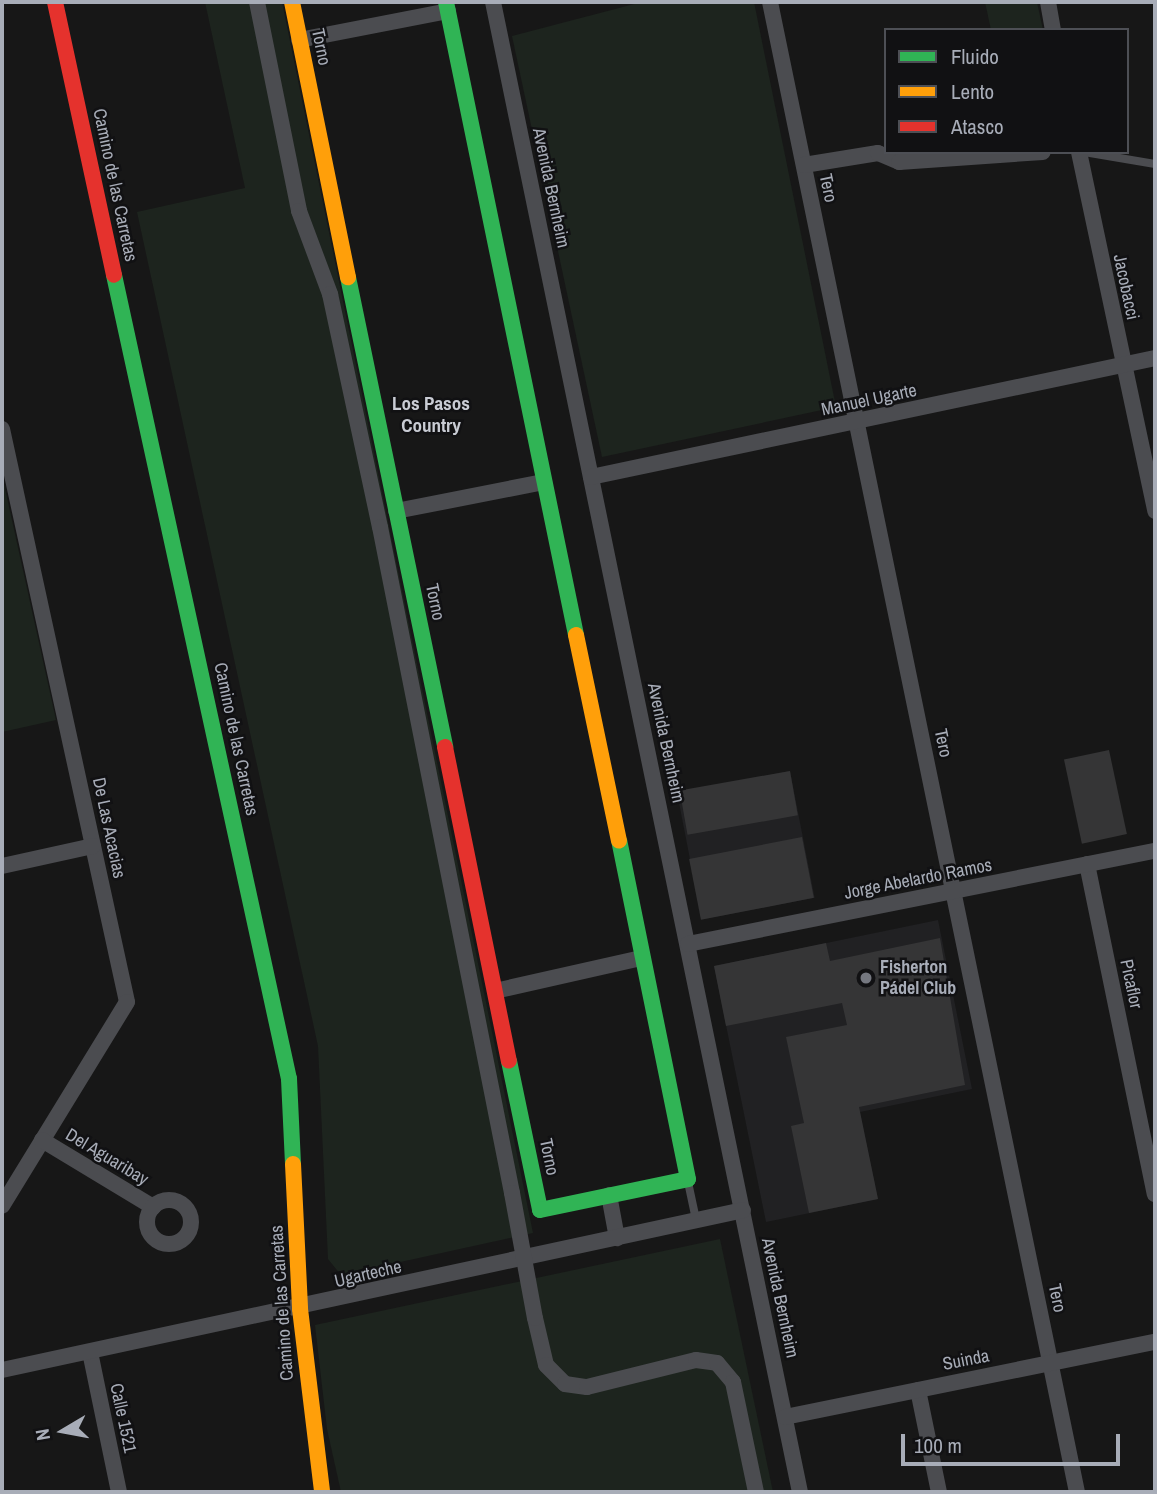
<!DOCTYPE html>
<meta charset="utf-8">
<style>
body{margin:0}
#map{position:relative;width:1157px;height:1494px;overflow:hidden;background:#171717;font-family:"Archivo Narrow",sans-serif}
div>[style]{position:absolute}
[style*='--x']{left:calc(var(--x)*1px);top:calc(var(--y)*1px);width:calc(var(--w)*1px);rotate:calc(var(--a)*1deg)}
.built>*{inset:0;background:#212123;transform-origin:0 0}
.green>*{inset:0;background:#1d241e}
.building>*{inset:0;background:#353536;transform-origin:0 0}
.lane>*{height:8px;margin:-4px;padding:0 4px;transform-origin:4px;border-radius:4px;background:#4b4c50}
.street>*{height:16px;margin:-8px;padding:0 8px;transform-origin:8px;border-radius:8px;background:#4b4c50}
.street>.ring{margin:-8px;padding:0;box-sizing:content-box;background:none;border:16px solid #4b4c50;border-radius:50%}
.fast>*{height:16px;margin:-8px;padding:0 8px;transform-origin:8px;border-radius:8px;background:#30b455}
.slow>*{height:16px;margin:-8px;padding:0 8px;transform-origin:8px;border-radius:8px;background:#ff9f0a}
.jam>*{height:16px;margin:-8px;padding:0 8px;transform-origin:8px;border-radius:8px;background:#e5322d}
.street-bridge>*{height:16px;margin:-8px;padding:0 8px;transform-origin:8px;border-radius:8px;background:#4b4c50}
.dots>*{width:19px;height:19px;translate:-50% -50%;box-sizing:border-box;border:4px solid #111113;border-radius:50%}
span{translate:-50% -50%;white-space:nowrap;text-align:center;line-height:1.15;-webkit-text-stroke:5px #111113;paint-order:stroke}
.street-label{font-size:18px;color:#a8adb8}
.poi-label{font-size:18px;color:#a8adb8;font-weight:700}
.left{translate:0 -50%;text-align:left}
.neighbourhood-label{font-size:19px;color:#c9ccd4;font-weight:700}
.frame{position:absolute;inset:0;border:4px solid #a8adb8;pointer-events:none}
.legend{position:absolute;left:884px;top:28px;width:245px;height:126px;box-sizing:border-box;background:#111113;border:2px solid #4d4f55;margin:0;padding:9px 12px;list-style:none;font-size:21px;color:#a8adb8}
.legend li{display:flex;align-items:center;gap:14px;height:35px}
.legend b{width:35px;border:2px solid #4d4f55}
.north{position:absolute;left:28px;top:1396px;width:70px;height:70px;-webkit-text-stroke:5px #111113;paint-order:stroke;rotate:260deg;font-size:19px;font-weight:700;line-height:28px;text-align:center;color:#a8adb8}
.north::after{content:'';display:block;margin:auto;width:24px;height:32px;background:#a8adb8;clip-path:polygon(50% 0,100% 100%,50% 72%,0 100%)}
.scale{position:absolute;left:901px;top:1434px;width:219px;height:32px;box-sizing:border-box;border:4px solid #a8adb8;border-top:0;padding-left:9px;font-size:21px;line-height:24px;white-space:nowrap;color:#a8adb8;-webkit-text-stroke:5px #111113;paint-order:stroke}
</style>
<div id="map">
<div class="built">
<i style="left:790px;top:771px;width:129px;height:115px;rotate:79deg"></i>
<i style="clip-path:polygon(938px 920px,972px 1089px,860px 1112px,878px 1199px,766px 1222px,714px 966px)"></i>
</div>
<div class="green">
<i style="clip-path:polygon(205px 2px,282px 2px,533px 1233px,341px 1275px,328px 1259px,318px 1046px,137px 212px,245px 188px)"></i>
<i style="clip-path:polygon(642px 2px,754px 2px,836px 407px,602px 457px,512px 36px)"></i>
<i style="clip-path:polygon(985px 2px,1037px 2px,1043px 30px,991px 30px)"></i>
<i style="clip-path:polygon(4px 484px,56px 720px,2px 732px,2px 485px)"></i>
<i style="clip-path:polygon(720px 1239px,773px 1492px,341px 1492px,327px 1429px,315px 1325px)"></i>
</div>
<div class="building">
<i style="left:1109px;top:750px;width:86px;height:46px;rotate:78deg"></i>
<i style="left:790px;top:771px;width:45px;height:112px;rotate:80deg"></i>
<i style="left:802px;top:837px;width:62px;height:115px;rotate:79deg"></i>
<i style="clip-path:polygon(940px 938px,965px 1085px,859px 1107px,878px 1199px,809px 1213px,791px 1126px,804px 1123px,786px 1037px,847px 1025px,842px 1003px,726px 1026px,714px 966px,826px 943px,830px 961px)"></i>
</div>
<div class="lane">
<i style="--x:1084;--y:152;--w:72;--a:9.6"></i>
<i style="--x:688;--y:1182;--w:39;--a:78"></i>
</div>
<div class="street">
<i style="--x:257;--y:2;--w:213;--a:78.6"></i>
<i style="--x:299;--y:211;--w:89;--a:69.5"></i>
<i style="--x:330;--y:294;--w:238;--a:77.9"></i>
<i style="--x:380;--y:527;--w:679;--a:78.79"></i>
<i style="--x:493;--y:2;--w:1521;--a:78.36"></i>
<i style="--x:770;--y:2;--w:1521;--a:78.36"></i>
<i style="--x:1048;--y:2;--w:28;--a:80"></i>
<i style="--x:299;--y:40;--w:152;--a:-11"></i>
<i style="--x:1079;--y:152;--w:367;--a:78"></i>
<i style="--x:804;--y:165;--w:75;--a:-9.2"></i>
<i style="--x:878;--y:153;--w:23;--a:23"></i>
<i style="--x:899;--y:162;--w:144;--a:-4"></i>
<i style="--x:2;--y:429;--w:586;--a:77.69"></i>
<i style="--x:127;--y:1002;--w:239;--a:121.5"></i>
<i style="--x:591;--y:477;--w:576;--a:-11.91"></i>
<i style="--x:396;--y:511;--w:151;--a:-11.1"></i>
<i style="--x:1087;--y:864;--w:337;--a:78.4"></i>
<i style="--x:2;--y:866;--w:93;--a:-12.4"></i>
<i style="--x:688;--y:944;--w:476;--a:-11.3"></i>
<i style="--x:495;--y:991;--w:151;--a:-12.7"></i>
<i style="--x:42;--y:1140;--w:130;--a:31.1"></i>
<i style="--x:609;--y:1195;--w:44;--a:79.5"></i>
<i class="ring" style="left:147px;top:1200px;width:28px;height:28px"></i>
<i style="--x:535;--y:1318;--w:48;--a:76.8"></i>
<i style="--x:546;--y:1365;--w:27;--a:45"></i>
<i style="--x:565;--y:1384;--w:22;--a:8"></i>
<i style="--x:587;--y:1387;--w:112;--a:-13.9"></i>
<i style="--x:696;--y:1360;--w:21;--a:8"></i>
<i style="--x:717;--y:1363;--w:25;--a:50"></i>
<i style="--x:733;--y:1382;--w:112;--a:78.2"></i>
<i style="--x:90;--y:1352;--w:143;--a:78.3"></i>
<i style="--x:2;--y:1370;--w:758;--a:-12.18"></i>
<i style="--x:918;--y:1390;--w:104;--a:78.4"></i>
<i style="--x:785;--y:1417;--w:378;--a:-11.5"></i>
</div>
<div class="fast">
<i style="--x:446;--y:2;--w:646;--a:78.39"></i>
<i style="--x:114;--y:275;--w:823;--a:77.72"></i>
<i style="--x:289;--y:1079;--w:85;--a:87.3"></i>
<i style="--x:348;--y:277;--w:480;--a:78.3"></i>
<i style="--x:509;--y:1061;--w:152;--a:78.2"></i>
<i style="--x:540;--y:1210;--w:151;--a:-11.8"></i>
<i style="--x:688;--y:1179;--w:345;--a:-101.5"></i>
</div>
<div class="slow">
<i style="--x:292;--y:2;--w:281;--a:78.5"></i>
<i style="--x:576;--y:635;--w:210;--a:78.2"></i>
<i style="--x:293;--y:1164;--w:145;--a:87.2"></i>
<i style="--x:300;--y:1309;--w:184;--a:83.1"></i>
</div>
<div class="jam">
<i style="--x:55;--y:2;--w:279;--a:77.8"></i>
<i style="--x:445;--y:747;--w:320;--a:78.5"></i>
</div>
<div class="street-bridge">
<i style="--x:512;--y:1193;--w:127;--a:79.6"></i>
</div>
<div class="dots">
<i style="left:866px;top:978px;background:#757880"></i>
</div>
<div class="street-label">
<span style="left:321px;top:47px;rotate:78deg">Torno</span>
<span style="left:115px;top:185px;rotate:78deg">Camino de las Carretas</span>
<span style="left:551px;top:188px;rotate:78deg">Avenida Bernheim</span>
<span style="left:828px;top:188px;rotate:78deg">Tero</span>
<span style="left:1126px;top:287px;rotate:78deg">Jacobacci</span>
<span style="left:869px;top:400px;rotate:-12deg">Manuel Ugarte</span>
<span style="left:435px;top:602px;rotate:78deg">Torno</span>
<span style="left:236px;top:739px;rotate:78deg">Camino de las Carretas</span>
<span style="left:666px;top:743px;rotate:78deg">Avenida Bernheim</span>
<span style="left:943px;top:743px;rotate:78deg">Tero</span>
<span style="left:109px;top:828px;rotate:78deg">De Las Acacias</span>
<span style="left:918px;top:879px;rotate:-11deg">Jorge Abelardo Ramos</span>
<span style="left:1131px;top:984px;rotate:78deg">Picaflor</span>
<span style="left:107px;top:1157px;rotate:31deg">Del Aguaribay</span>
<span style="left:549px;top:1157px;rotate:78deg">Torno</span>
<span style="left:368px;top:1274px;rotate:-13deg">Ugarteche</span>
<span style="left:780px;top:1298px;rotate:78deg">Avenida Bernheim</span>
<span style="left:1057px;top:1298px;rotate:78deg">Tero</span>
<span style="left:282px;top:1303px;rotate:-94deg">Camino de las Carretas</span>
<span style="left:966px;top:1360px;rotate:-11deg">Suinda</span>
<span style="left:123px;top:1418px;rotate:78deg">Calle 1521</span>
</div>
<div class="poi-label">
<span class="left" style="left:880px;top:978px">Fisherton<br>Pádel Club</span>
</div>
<div class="neighbourhood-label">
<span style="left:431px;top:415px">Los Pasos<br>Country</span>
</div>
<div class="frame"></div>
<ul class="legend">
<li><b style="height:9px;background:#30b455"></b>Fluido</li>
<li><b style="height:9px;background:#ff9f0a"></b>Lento</li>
<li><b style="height:9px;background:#e5322d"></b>Atasco</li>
</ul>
<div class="north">N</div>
<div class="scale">100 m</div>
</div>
